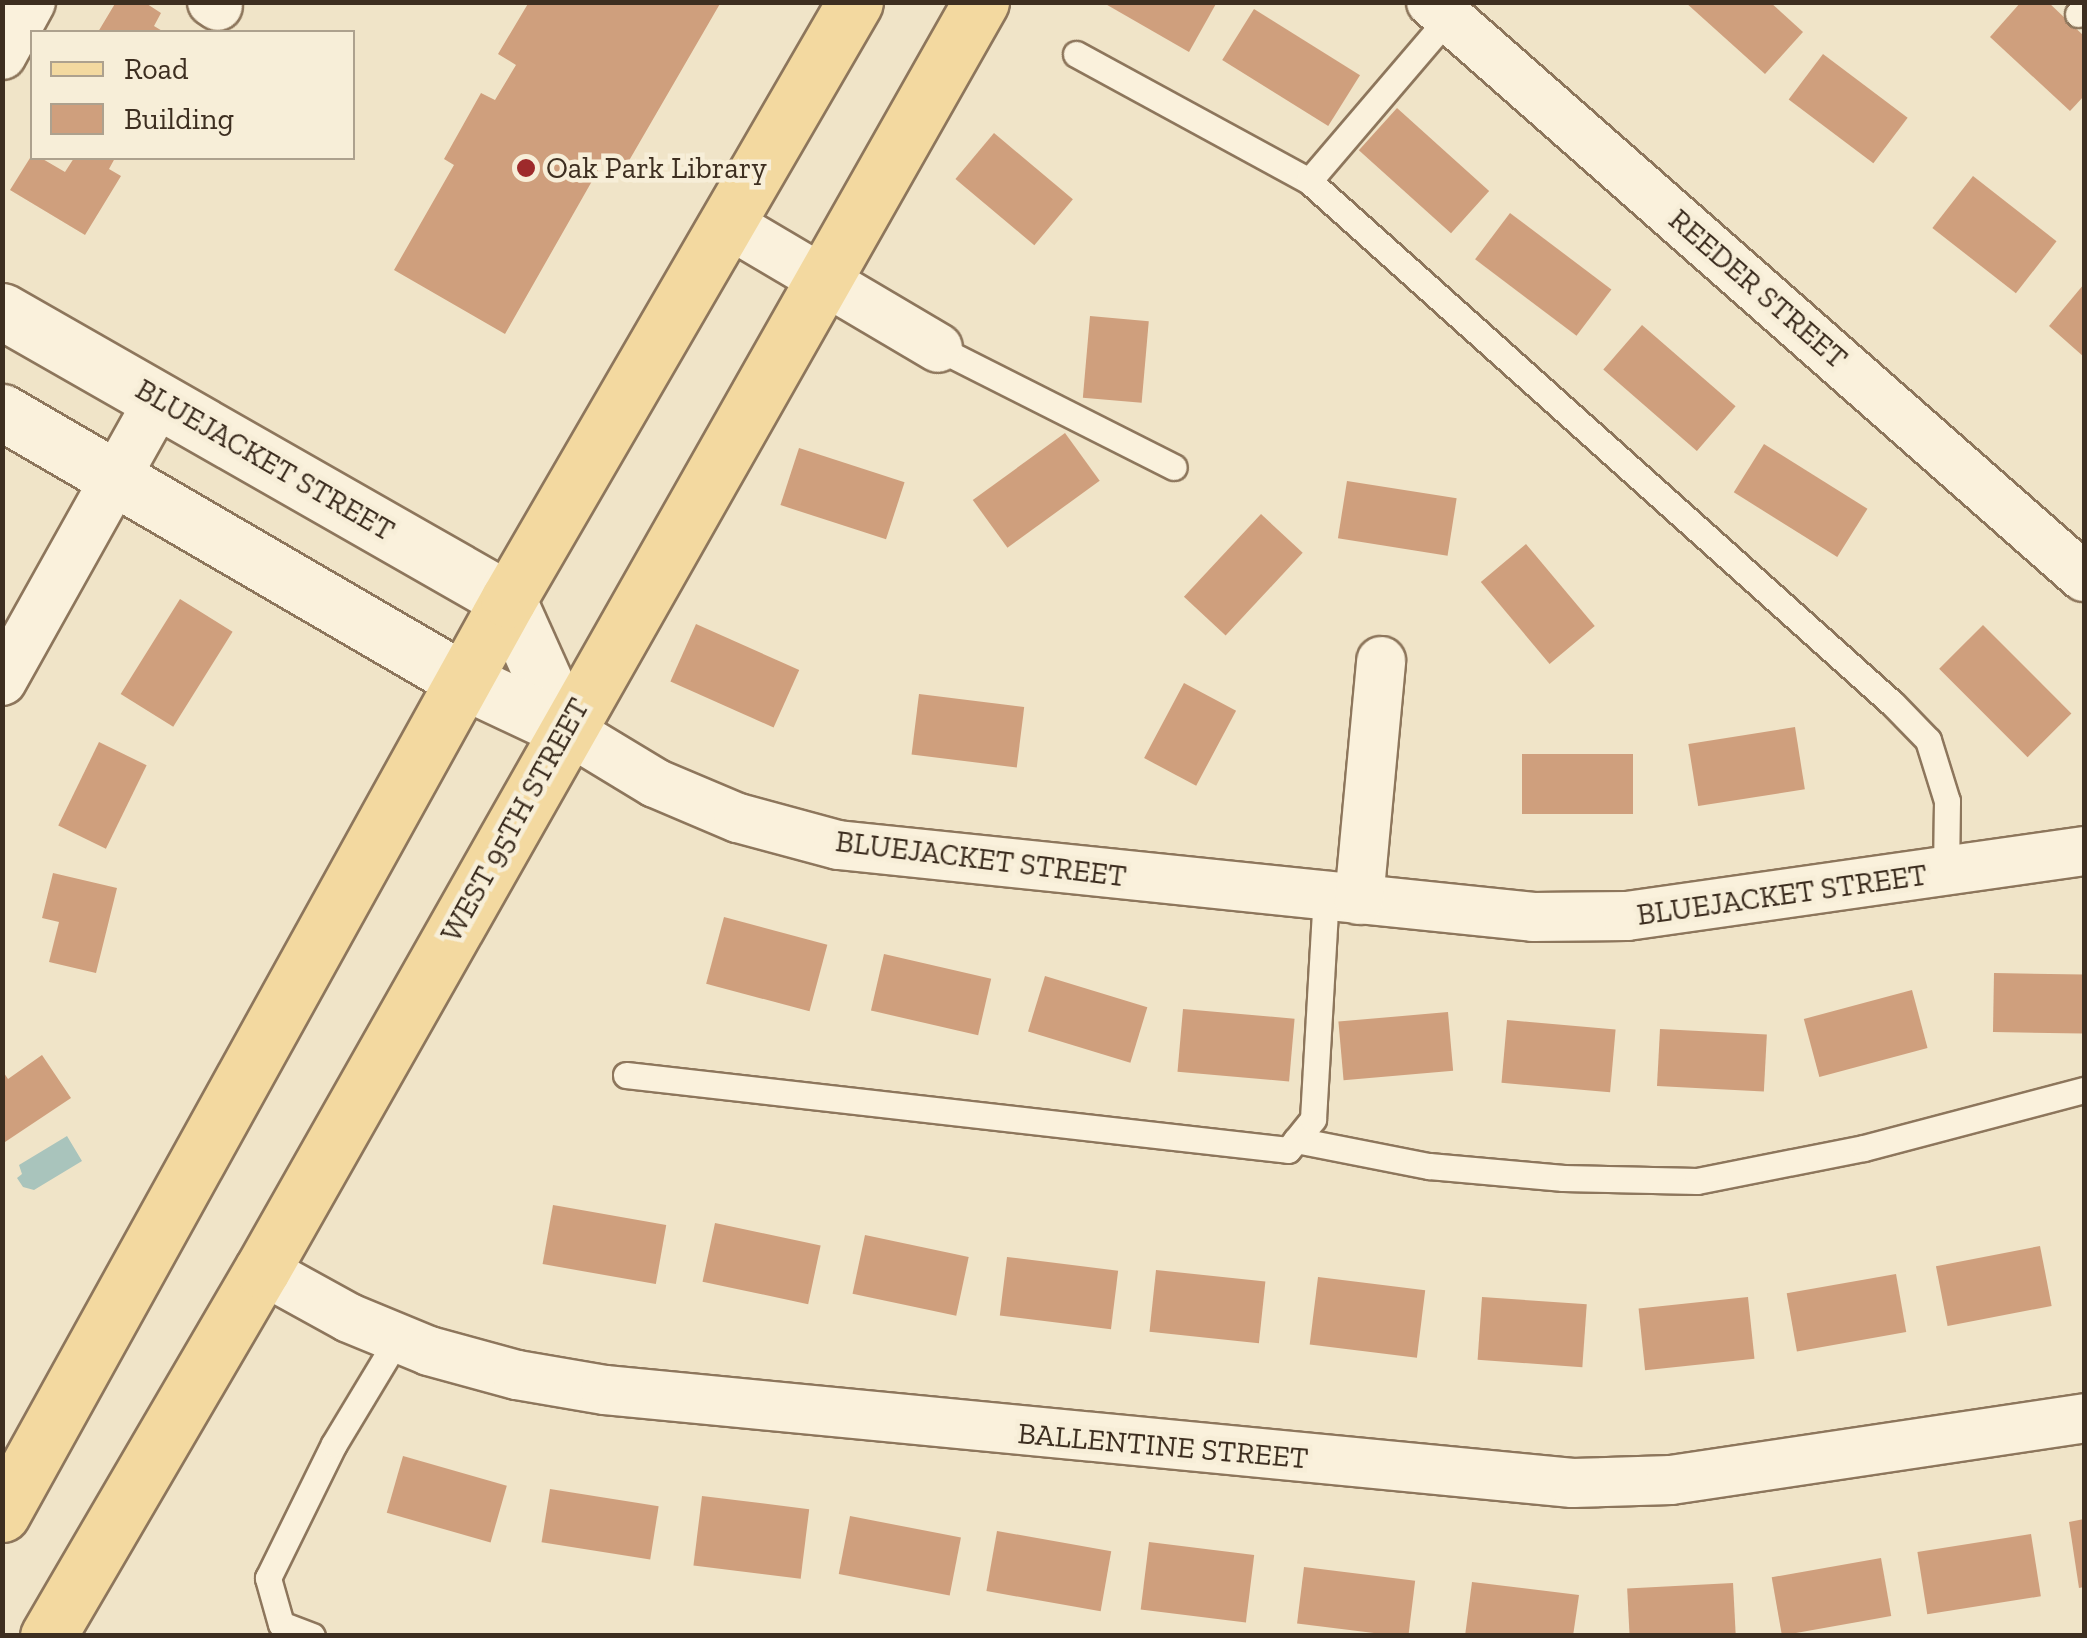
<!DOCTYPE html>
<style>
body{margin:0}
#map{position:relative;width:2087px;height:1638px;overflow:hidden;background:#f0e4c8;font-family:"Zilla Slab",serif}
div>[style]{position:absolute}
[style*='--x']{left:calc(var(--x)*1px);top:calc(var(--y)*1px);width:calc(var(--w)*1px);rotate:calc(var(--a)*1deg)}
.water>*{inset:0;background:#a9c4bc}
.building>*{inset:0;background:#cf9f7d;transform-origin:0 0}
.roads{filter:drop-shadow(2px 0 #8d765c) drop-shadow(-2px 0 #8d765c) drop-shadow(0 2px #8d765c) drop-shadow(0 -2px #8d765c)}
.service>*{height:25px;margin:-12.5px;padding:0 12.5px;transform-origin:12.5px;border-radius:12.5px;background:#faf1dc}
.minor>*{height:48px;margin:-24px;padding:0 24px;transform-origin:24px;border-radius:24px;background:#faf1dc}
.tertiary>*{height:55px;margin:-27.5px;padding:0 27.5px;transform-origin:27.5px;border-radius:27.5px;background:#faf1dc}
.primary>*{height:55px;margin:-27.5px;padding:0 27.5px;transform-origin:27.5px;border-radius:27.5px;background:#f3d9a0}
.dots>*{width:28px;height:28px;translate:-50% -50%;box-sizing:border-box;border:5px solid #f7eed8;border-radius:50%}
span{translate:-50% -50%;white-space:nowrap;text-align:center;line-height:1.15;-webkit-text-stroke:9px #f7eed8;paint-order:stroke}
.poi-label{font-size:30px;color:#3d2e20}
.left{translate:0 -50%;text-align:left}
.street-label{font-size:30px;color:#3d2e20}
.frame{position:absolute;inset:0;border:5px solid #3d2e20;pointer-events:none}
.legend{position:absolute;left:30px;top:30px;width:325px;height:130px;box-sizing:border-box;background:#f7eed8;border:2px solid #ada18e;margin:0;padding:12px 18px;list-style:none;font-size:30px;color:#3d2e20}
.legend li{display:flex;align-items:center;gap:20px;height:50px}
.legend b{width:50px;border:2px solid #ada18e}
</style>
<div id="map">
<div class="water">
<i style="clip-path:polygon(67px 1136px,82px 1161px,34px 1190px,23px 1187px,17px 1178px,22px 1174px,19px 1165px)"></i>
</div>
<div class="building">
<i style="clip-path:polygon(116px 2px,144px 2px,161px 13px,154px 26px,164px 32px,98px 32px)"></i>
<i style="clip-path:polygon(529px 2px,721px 2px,623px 171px,604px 160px,505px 334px,394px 270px,454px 165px,444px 159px,481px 93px,495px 100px,516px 65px,498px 54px)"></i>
<i style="clip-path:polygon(1102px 2px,1217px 2px,1189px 52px)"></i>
<i style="clip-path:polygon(1685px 2px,1770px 2px,1803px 32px,1765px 74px)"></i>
<i style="clip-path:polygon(2021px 2px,2048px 2px,2084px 36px,2084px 96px,2070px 111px,1990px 37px)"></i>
<i style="left:1254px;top:9px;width:125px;height:60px;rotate:32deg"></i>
<i style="left:1823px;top:54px;width:106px;height:57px;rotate:37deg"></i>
<i style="left:1397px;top:108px;width:124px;height:57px;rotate:42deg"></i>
<i style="left:994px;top:133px;width:103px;height:60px;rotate:40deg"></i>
<i style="clip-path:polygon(30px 158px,41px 158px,65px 172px,74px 158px,115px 158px,109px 169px,121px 176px,85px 235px,10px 190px)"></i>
<i style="left:1973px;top:176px;width:106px;height:66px;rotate:38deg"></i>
<i style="left:1510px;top:213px;width:127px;height:58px;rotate:37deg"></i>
<i style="clip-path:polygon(2084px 284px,2084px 357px,2049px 326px)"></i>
<i style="left:1090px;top:316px;width:59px;height:82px;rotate:5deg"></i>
<i style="left:1642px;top:325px;width:124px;height:59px;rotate:41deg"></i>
<i style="left:1065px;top:433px;width:59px;height:114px;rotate:54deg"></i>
<i style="left:1764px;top:444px;width:122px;height:57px;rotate:32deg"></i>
<i style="left:799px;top:448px;width:111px;height:60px;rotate:18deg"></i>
<i style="left:1347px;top:481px;width:111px;height:58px;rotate:9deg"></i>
<i style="left:1261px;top:514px;width:57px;height:113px;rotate:43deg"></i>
<i style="left:1526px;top:544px;width:107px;height:59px;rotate:50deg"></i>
<i style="left:180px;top:599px;width:62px;height:112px;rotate:32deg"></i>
<i style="left:696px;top:624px;width:113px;height:63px;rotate:24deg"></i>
<i style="left:1983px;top:625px;width:125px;height:62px;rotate:45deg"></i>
<i style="left:1184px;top:683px;width:59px;height:85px;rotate:28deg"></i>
<i style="left:919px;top:694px;width:106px;height:61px;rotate:7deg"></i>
<i style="left:1795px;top:727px;width:63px;height:108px;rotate:81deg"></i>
<i style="left:99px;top:742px;width:53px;height:93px;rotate:26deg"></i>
<i style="left:1522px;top:754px;width:111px;height:60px"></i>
<i style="clip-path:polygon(53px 873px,117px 888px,96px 973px,49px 962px,59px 922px,42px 918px)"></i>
<i style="left:724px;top:917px;width:107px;height:69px;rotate:15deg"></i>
<i style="left:884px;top:954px;width:110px;height:58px;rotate:13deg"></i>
<i style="left:1994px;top:973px;width:90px;height:59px;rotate:1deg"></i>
<i style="left:1045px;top:976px;width:107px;height:58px;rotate:17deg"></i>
<i style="left:1912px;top:990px;width:60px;height:112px;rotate:75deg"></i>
<i style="left:1183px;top:1009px;width:112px;height:63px;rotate:5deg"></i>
<i style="left:1448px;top:1012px;width:59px;height:110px;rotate:85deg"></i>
<i style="left:1507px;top:1020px;width:109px;height:63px;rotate:5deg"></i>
<i style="left:1660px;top:1029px;width:107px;height:57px;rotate:3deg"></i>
<i style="clip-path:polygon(42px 1055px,71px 1098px,2px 1144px,2px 1070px,8px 1079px)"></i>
<i style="left:553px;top:1205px;width:115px;height:60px;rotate:10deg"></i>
<i style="left:715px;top:1223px;width:108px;height:60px;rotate:12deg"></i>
<i style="left:865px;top:1235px;width:106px;height:60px;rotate:12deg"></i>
<i style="left:2040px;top:1246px;width:61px;height:106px;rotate:79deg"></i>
<i style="left:1007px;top:1257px;width:112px;height:59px;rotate:7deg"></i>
<i style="left:1156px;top:1270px;width:110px;height:62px;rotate:6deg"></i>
<i style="left:1896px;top:1274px;width:59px;height:111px;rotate:80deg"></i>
<i style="left:1318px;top:1277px;width:108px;height:68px;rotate:7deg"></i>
<i style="left:1482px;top:1297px;width:105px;height:63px;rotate:4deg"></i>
<i style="left:1748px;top:1297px;width:62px;height:110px;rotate:84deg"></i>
<i style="left:403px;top:1456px;width:108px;height:59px;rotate:16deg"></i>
<i style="left:550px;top:1489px;width:110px;height:54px;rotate:9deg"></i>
<i style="left:702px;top:1496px;width:108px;height:70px;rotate:7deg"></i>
<i style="left:850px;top:1516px;width:113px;height:59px;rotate:11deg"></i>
<i style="clip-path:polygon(2084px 1519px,2084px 1587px,2079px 1588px,2069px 1522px)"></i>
<i style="left:997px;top:1531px;width:116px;height:61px;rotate:10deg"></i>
<i style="left:2031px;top:1534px;width:63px;height:115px;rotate:81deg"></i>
<i style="left:1149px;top:1542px;width:106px;height:68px;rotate:7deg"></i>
<i style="left:1881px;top:1558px;width:59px;height:111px;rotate:80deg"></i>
<i style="left:1304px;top:1567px;width:112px;height:57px;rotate:7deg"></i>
<i style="clip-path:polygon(1472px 1582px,1579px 1595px,1573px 1636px,1465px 1636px)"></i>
<i style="left:1733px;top:1583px;width:53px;height:106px;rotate:87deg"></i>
</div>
<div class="roads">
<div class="service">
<i style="--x:2078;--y:14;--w:9;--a:-49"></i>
<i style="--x:1076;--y:54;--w:265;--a:28.6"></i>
<i style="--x:1309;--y:181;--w:784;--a:41.85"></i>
<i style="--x:1893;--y:704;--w:50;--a:45.8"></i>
<i style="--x:1928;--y:740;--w:64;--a:72.7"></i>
<i style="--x:1947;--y:801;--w:71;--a:90.8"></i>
<i style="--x:1309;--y:181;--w:216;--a:-49.5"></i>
<i style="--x:938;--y:348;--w:264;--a:26.8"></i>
<i style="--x:626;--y:1075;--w:666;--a:6.46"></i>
<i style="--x:1288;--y:1150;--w:40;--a:-51"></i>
<i style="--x:1313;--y:1119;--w:223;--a:-86.7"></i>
<i style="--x:1296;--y:1140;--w:136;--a:11.1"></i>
<i style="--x:1429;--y:1166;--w:135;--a:5.1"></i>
<i style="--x:1563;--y:1178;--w:134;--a:1.3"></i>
<i style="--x:1697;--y:1181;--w:170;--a:-11.2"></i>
<i style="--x:1864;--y:1148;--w:228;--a:-14.8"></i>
<i style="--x:312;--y:1636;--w:33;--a:-159"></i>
<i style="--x:281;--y:1624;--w:48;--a:-105.8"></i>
<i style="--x:268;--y:1578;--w:149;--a:-63.8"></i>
<i style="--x:334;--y:1444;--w:124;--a:-58.9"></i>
</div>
<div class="minor">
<i style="--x:212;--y:2;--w:7;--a:34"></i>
<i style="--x:1431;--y:2;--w:870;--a:41.37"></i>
<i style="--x:2;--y:55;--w:60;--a:-61.3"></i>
<i style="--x:727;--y:223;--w:245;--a:30.6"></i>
<i style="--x:2;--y:681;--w:322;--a:-60.8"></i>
<i style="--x:566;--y:729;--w:104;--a:31.2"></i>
<i style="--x:655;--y:783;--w:90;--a:22.9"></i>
<i style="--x:738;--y:818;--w:104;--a:15.1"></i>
<i style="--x:838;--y:845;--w:699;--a:5.91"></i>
<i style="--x:1533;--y:917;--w:94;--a:-0.6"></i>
<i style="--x:1627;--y:916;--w:462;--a:-8.1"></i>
<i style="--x:1359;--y:900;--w:240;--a:-84.7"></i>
<i style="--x:262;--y:1270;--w:99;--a:28.9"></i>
<i style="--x:349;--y:1318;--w:87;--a:22.4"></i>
<i style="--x:429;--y:1351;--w:91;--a:15.3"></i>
<i style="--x:517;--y:1375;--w:89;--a:9.7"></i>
<i style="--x:605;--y:1390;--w:972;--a:5.49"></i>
<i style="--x:1573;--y:1483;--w:98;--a:-1.8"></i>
<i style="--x:1671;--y:1480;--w:418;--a:-8.5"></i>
</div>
<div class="tertiary">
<i style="--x:2;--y:311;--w:583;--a:29.73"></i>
<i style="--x:508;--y:600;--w:141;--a:65.8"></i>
<i style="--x:2;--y:412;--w:535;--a:30.21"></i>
<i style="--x:464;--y:681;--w:113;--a:25.2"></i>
</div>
<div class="primary">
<i style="--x:2;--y:1514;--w:1045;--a:-61.03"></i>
<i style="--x:508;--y:600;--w:691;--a:-59.87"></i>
<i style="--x:48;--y:1636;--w:424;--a:-59.7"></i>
<i style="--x:262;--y:1270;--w:1458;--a:-60.45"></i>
</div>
</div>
<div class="dots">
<i style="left:526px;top:168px;background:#9e2a2b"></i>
</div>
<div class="poi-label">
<span class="left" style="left:546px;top:168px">Oak Park Library</span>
</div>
<div class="street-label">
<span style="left:1758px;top:289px;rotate:41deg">REEDER STREET</span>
<span style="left:265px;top:460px;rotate:30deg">BLUEJACKET STREET</span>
<span style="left:515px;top:820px;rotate:-61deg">WEST 95TH STREET</span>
<span style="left:981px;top:859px;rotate:7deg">BLUEJACKET STREET</span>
<span style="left:1782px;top:895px;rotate:-8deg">BLUEJACKET STREET</span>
<span style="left:1163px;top:1446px;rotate:5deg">BALLENTINE STREET</span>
</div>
<div class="frame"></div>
<ul class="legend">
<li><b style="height:12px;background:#f3d9a0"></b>Road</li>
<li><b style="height:28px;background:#cf9f7d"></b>Building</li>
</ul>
</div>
